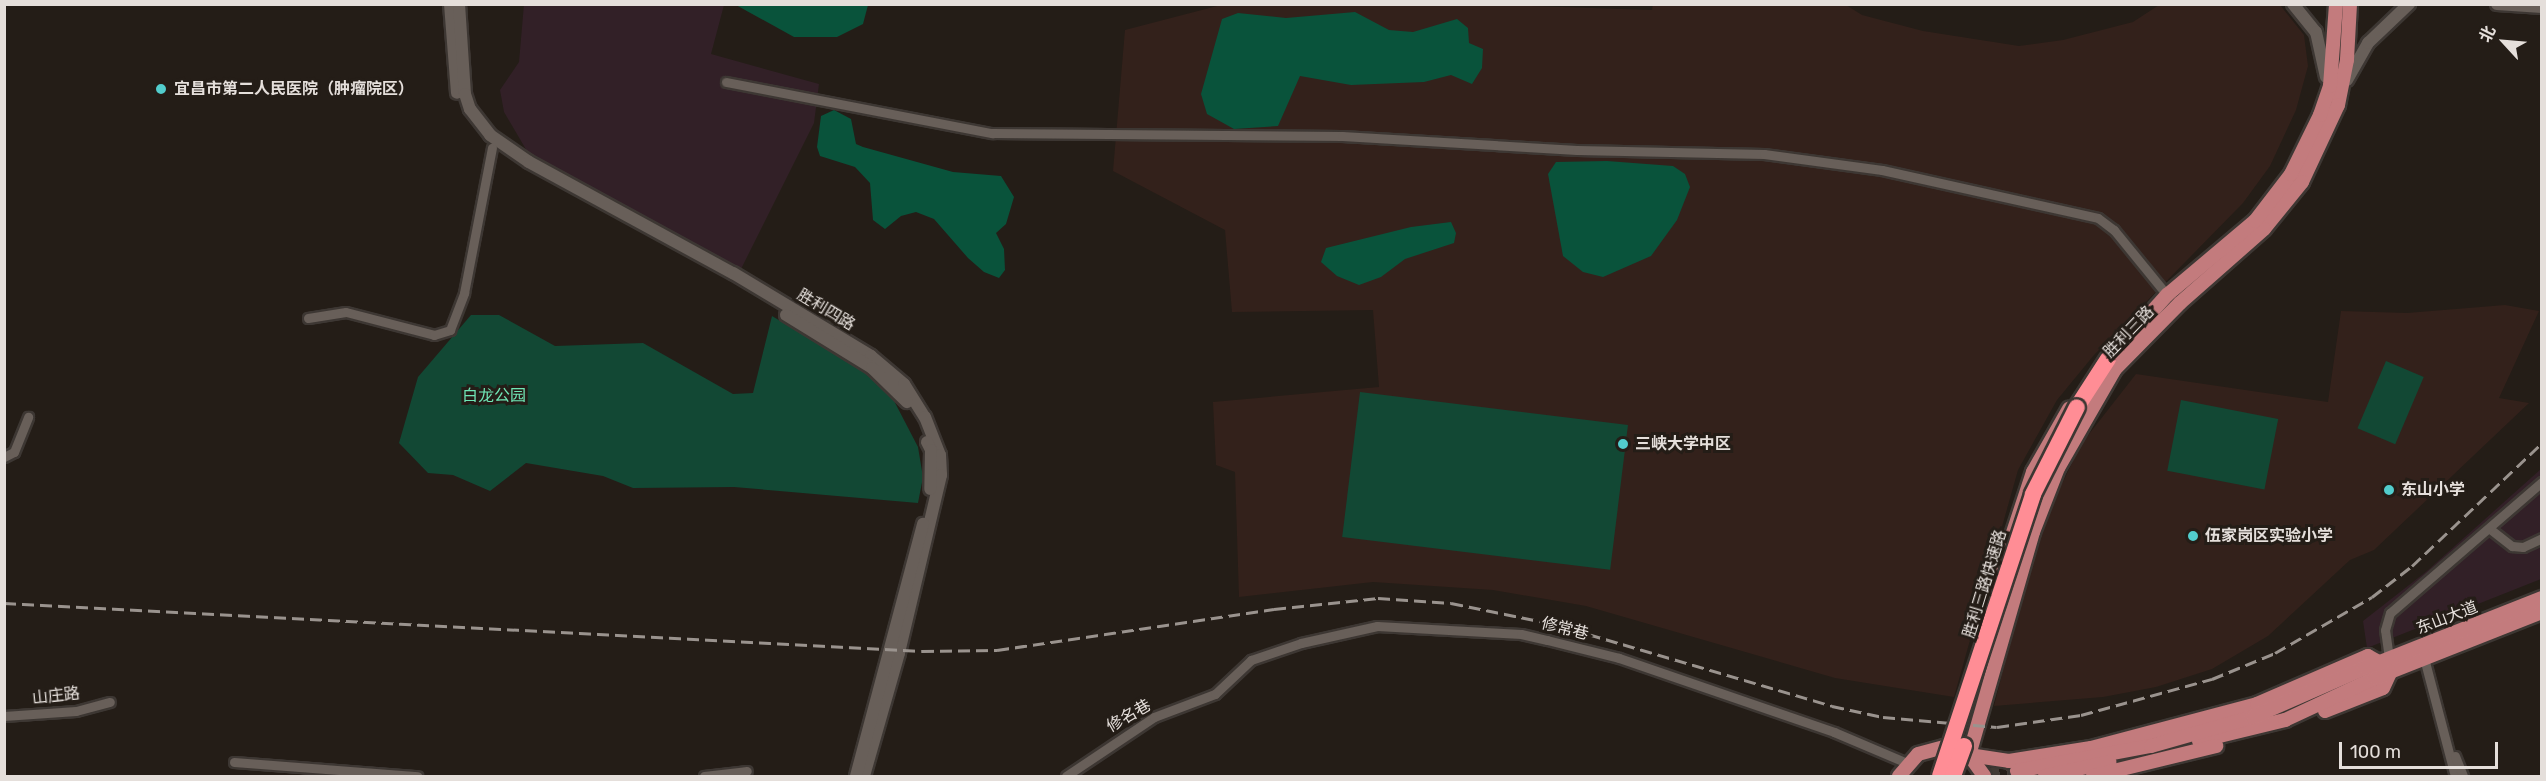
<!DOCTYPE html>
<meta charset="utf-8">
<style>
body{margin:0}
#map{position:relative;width:2546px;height:781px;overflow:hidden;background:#241d17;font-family:Rubik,"Noto Sans SC",sans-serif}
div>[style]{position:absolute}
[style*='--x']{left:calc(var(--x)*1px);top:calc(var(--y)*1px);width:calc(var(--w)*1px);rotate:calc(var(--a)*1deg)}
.commercial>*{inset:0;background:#322027}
.education>*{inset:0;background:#33211b}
.green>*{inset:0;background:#124834;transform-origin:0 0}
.forest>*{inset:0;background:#09533b}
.primary-tunnel>*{height:14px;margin-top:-7px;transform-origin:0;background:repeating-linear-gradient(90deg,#413a34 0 14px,transparent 0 21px)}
.roads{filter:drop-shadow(2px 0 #3d3733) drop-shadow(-2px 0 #3d3733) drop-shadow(0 2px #3d3733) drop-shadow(0 -2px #3d3733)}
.street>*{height:9px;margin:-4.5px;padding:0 4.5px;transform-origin:4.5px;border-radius:4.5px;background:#685f59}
.secondary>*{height:12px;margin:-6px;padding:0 6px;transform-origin:6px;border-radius:6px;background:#685f59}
.primary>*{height:14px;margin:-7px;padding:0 7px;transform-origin:7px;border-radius:7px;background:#c37b7d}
.highway>*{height:16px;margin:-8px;padding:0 8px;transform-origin:8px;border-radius:8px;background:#ff8d95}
.rail>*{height:3px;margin-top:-1.5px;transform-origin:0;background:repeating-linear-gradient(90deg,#9a938e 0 12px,transparent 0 18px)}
.bridges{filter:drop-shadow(2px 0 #3d3733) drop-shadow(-2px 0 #3d3733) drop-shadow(0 2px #3d3733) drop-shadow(0 -2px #3d3733)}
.highway-bridge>*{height:16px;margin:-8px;padding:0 8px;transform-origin:8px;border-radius:8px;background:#ff8d95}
.dots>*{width:16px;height:16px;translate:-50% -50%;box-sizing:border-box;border:3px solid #241d17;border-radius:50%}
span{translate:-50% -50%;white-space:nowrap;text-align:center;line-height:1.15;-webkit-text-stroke:6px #241d17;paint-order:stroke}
.poi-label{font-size:16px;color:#e5dfdb;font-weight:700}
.left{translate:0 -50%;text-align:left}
.street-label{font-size:16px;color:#e5dfdb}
.park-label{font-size:16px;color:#70e7b6}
.frame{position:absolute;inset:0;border:6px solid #e5dfdb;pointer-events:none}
.north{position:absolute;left:2474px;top:12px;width:60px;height:60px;-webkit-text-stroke:4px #241d17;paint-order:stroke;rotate:296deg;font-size:16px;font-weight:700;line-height:24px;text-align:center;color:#e5dfdb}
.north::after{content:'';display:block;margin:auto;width:21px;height:27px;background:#e5dfdb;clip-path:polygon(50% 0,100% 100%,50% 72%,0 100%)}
.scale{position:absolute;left:2339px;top:742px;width:159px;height:27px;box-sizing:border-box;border:3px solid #e5dfdb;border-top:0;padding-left:8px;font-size:18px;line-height:21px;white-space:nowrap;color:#e5dfdb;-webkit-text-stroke:4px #241d17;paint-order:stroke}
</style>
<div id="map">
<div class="commercial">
<i style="clip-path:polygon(524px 4px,724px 5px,711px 54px,819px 84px,814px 123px,740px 271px,531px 158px,504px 112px,500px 90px,519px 62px)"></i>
<i style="clip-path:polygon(2541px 469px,2541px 579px,2367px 648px,2363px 621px,2427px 571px)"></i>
</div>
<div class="education">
<i style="clip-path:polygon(1470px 4px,1652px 10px,1653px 4px,1846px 5px,1862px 15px,1923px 31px,2019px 46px,2063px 40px,2133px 22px,2159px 5px,2280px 5px,2304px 35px,2308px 66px,2296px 110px,2270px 166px,2243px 203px,2094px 355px,2057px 400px,2018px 470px,1954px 697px,1835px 678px,1586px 606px,1493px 590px,1373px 582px,1239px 597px,1235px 472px,1216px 465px,1213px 402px,1379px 387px,1373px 310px,1232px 312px,1225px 230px,1113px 171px,1125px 30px,1221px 5px)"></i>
<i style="clip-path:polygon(2505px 305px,2539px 311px,2499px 398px,2529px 403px,2374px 550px,2350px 560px,2268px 636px,2212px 669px,2156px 687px,2103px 697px,1994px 706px,2032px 556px,2046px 516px,2082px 443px,2136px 374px,2328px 402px,2341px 311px,2407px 313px)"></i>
</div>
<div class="green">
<i style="clip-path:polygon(471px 315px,499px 315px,555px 346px,643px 343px,733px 394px,753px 393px,772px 316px,860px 369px,891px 395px,918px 447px,923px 477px,918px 503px,734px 487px,633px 488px,603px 476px,526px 463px,490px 491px,453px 475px,428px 473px,399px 443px,418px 377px)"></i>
<i style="left:2386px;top:361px;width:41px;height:73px;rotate:23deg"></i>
<i style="left:1360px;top:392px;width:270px;height:146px;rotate:7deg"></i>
<i style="left:2181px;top:400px;width:99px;height:72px;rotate:11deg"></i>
</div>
<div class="forest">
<i style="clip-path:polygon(736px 5px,736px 4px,868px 5px,863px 24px,837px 37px,794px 37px)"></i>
<i style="clip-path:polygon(1355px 12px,1389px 30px,1413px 32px,1457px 19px,1468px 28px,1469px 43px,1483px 49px,1482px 68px,1472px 84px,1451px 75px,1424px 82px,1351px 85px,1300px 76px,1278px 126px,1234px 129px,1207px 114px,1201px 94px,1222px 19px,1238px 13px,1286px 18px)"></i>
<i style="clip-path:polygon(834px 110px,851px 119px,856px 144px,863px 147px,953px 172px,1001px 176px,1014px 197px,1006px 224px,996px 233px,1004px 249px,1005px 270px,999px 278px,984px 272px,968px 258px,934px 219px,916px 212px,901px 216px,885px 229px,873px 220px,870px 183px,855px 167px,820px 156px,817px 147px,821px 116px)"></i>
<i style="clip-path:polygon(1607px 161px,1673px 166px,1685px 174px,1690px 187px,1677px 220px,1651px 256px,1603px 277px,1583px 272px,1563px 256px,1548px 174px,1556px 162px)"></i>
<i style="clip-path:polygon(1451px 222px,1456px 233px,1454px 243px,1405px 259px,1381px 277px,1359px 285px,1337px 276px,1321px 262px,1326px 248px,1411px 227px)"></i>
</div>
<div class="primary-tunnel">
<i style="--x:1986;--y:776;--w:31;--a:-9"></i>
</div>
<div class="roads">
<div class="street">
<i style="--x:726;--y:82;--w:271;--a:10.9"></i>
<i style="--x:992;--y:133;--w:350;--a:0.5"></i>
<i style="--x:1342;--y:136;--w:235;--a:3.4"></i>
<i style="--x:1577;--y:150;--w:187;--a:1.2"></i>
<i style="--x:1764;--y:154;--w:119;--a:7.7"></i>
<i style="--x:1882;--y:170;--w:221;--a:12.5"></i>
<i style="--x:2098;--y:218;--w:20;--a:37"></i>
<i style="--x:2114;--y:230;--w:84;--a:50.8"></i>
<i style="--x:308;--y:318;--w:38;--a:-9"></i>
<i style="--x:346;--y:312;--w:91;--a:14.6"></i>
<i style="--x:434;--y:335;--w:17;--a:-17"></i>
<i style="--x:450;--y:330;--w:40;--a:-69"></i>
<i style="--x:464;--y:293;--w:148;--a:-79.1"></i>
<i style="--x:4;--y:457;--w:11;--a:-27"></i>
<i style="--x:14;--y:452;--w:38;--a:-68"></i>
<i style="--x:2490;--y:529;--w:28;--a:38"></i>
<i style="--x:2512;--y:546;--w:11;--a:5"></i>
<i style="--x:2523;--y:547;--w:21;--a:-25"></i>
<i style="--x:2389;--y:658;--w:28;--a:-98"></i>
<i style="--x:2385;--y:630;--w:18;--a:-74"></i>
<i style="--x:2390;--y:613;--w:201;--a:-40.8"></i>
<i style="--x:2424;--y:658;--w:122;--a:75.3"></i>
<i style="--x:4;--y:716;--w:72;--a:-4"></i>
<i style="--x:76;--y:711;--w:35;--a:-15"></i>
<i style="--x:2455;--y:756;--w:22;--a:68"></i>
<i style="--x:234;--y:762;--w:184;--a:4.4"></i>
<i style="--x:704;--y:776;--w:43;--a:-6.6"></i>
<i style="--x:1066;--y:776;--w:106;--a:-33.8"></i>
<i style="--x:1154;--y:717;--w:65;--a:-20.7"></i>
<i style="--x:1215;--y:694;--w:50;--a:-43.4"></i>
<i style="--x:1251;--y:660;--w:53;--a:-18.8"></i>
<i style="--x:1301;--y:643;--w:78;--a:-12.6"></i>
<i style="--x:1377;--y:626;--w:144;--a:3.2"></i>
<i style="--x:1521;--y:634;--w:27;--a:13"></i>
<i style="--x:1547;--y:640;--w:74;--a:14"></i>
<i style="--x:1619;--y:658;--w:227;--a:19"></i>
<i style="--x:1834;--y:732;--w:79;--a:23"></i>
</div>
<div class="secondary">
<i style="--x:450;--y:4;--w:89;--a:85.5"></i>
<i style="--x:459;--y:4;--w:90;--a:86.2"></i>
<i style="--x:465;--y:94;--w:16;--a:72"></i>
<i style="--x:470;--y:109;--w:33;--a:52"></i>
<i style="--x:490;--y:135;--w:47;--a:34.7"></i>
<i style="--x:529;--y:162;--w:232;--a:28.6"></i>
<i style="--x:733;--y:273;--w:161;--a:31"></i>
<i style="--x:871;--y:356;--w:43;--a:40.3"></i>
<i style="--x:904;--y:384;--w:39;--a:58"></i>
<i style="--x:925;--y:417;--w:41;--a:68.5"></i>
<i style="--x:940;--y:455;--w:20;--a:87"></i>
<i style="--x:941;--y:475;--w:183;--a:103.3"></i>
<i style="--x:899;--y:653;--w:128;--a:105.9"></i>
<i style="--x:2293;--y:4;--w:36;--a:51"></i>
<i style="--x:2316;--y:32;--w:46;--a:77.5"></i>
<i style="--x:2497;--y:4;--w:45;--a:3.8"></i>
<i style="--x:2347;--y:80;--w:43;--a:-60.4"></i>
<i style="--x:2368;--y:43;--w:57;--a:-43.6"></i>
<i style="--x:786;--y:315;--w:101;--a:31.6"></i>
<i style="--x:872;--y:368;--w:49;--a:44.2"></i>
<i style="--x:927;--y:442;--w:9;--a:63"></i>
<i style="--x:931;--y:450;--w:39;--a:91"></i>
<i style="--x:856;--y:776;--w:261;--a:-75.1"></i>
</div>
<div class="primary">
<i style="--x:2350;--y:4;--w:56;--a:93.1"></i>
<i style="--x:2347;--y:60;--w:46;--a:101.3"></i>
<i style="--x:2338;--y:105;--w:85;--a:115.1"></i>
<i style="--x:2302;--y:182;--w:60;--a:129"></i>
<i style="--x:2264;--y:229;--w:112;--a:138.6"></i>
<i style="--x:2180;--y:303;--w:93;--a:134.6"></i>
<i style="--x:2115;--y:369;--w:114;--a:119.9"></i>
<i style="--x:2058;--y:468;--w:69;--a:111.3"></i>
<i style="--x:2033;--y:532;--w:232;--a:106"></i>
<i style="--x:1969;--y:755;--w:40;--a:8.5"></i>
<i style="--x:2009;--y:761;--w:83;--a:-9"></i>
<i style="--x:2091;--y:748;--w:172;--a:-14.8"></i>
<i style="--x:2257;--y:704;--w:121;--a:-23.4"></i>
<i style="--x:2368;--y:656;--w:13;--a:29"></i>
<i style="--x:2103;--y:366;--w:96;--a:-48"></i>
<i style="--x:2167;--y:295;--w:115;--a:-40.1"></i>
<i style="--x:2255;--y:221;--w:59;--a:-52.5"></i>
<i style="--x:2291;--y:174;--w:66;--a:-63.8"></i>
<i style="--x:2320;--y:115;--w:31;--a:-71"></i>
<i style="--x:2330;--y:86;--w:82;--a:-85.8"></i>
<i style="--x:1997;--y:581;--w:115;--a:-71.7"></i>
<i style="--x:2033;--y:472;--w:73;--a:-60.3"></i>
<i style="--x:2325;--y:711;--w:62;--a:-21.6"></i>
<i style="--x:2383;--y:688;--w:19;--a:-65"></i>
<i style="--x:2199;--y:741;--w:89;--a:-13.7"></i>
<i style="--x:2285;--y:720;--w:99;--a:-25"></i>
<i style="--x:2375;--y:678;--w:180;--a:-21.6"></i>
<i style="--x:2017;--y:771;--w:136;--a:-10.6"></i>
<i style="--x:2151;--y:746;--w:106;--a:-15.9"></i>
<i style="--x:2253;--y:717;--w:122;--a:-23.6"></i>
<i style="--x:2365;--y:668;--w:190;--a:-21.6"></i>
<i style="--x:1899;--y:776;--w:29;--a:-49"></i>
<i style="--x:1918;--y:754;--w:27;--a:-15"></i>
<i style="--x:1944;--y:747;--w:26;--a:18"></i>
<i style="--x:1969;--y:755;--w:26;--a:54"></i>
<i style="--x:2045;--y:776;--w:66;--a:-12.2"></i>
<i style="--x:2093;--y:776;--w:127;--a:-13.7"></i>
</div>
<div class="highway">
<i style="--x:2077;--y:407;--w:57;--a:-57.1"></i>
</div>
</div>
<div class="rail">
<i style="--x:4;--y:603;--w:919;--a:2.99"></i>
<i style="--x:922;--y:651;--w:75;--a:-0.8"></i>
<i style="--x:997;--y:650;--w:280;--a:-8.4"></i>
<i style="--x:1274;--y:609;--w:105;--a:-6"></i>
<i style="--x:1378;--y:598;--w:73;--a:3.9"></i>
<i style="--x:1451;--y:603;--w:105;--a:11.5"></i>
<i style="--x:1554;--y:624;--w:290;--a:16.4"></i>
<i style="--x:1832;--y:706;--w:52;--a:12.2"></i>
<i style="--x:1883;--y:717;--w:114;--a:5"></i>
<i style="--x:1997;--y:727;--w:85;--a:-8.1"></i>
<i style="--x:2081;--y:715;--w:136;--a:-15.4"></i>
<i style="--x:2212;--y:679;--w:68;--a:-22.4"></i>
<i style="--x:2275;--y:653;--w:112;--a:-30"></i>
<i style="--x:2372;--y:597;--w:51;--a:-37.8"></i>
<i style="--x:2412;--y:566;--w:179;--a:-43.4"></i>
</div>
<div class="bridges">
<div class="highway-bridge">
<i style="--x:1940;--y:776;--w:297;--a:-71.7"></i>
<i style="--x:2033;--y:494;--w:97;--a:-63.2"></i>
<i style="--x:1953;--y:776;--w:32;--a:-70"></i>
</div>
</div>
<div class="dots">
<i style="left:161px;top:89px;background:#52cdcd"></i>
<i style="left:1623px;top:444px;background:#52cdcd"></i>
<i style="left:2389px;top:490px;background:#52cdcd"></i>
<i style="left:2193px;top:536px;background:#52cdcd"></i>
</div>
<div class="poi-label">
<span class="left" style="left:174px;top:89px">宜昌市第二人民医院（肿瘤院区）</span>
<span class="left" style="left:1635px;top:444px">三峡大学中区</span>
<span class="left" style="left:2401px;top:490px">东山小学</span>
<span class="left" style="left:2205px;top:536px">伍家岗区实验小学</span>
</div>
<div class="street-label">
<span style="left:826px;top:310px;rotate:31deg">胜利四路</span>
<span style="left:2129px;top:332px;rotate:-46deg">胜利三路</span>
<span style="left:1985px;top:584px;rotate:-73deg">胜利三路快速路</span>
<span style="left:2447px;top:618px;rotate:-21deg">东山大道</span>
<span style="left:1565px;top:629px;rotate:14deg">修常巷</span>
<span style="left:56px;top:696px;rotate:-6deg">山庄路</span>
<span style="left:1129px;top:716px;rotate:-30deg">修名巷</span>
</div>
<div class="park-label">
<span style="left:494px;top:396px">白龙公园</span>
</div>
<div class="frame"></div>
<div class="north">北</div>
<div class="scale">100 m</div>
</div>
